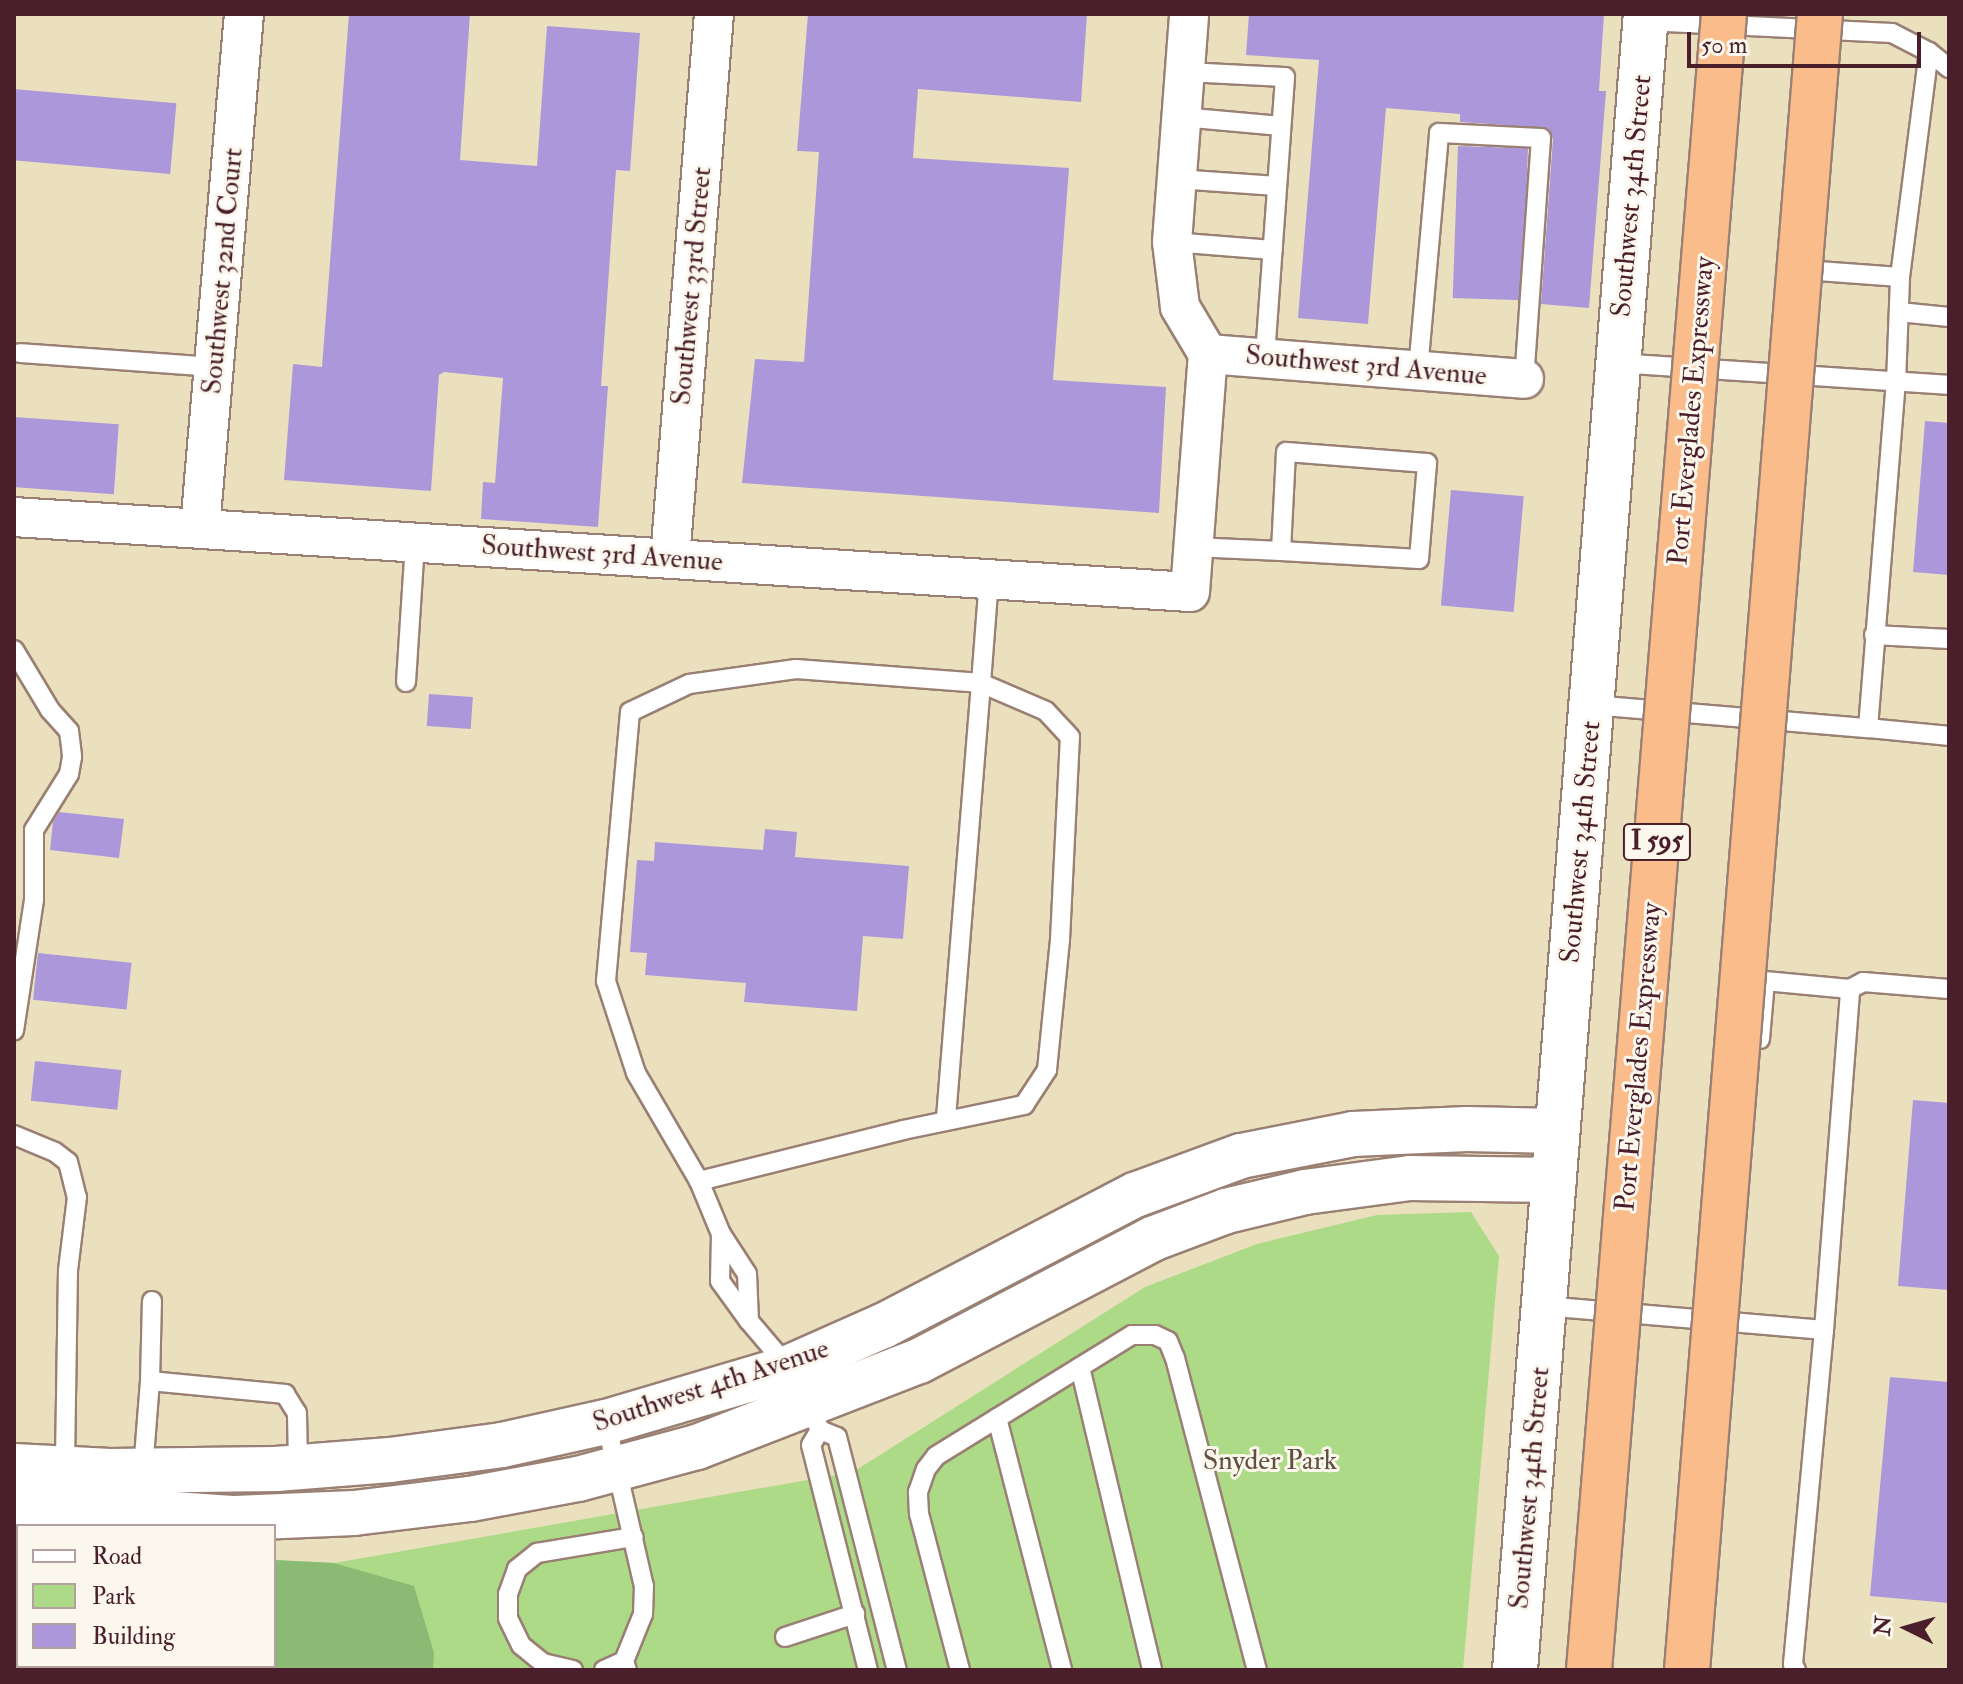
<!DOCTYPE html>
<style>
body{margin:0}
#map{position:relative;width:1963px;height:1684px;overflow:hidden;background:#ebe0bd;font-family:"IM FELL Double Pica",serif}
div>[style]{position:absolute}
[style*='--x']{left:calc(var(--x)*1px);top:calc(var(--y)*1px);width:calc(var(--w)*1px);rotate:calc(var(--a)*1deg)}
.green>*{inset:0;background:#adda87}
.forest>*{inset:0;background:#8aba74}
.building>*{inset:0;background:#ad97db;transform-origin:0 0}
.roads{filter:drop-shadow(2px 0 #9a8074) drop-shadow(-2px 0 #9a8074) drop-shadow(0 2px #9a8074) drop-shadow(0 -2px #9a8074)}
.service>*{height:18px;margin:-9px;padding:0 9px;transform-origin:9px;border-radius:9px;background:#fff}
.minor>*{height:38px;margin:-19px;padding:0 19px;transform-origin:19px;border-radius:19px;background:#fff}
.tertiary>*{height:44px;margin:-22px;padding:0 22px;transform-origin:22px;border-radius:22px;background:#fff}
.bridges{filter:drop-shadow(2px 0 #9a8074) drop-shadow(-2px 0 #9a8074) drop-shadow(0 2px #9a8074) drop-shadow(0 -2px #9a8074)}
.motorway-bridge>*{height:44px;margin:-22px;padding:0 22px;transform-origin:22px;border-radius:22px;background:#f9bc8a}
span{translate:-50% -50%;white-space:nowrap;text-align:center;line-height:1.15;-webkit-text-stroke:6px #fbf7ec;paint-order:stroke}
.shield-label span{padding:2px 6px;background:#fbf7ec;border:2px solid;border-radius:6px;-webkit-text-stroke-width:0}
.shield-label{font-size:26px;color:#4a1f2b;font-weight:700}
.street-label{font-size:28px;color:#4a1f2b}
.park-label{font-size:28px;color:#634e42}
.frame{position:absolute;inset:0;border:16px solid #4a1f2b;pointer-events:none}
.legend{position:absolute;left:16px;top:1524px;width:260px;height:144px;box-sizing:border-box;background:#fbf7ec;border:2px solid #b4a19f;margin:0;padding:10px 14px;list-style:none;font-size:24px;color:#4a1f2b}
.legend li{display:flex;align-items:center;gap:16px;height:40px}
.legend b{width:40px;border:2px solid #b4a19f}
.north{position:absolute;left:1867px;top:1588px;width:80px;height:80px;-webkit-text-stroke:6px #fbf7ec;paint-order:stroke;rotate:275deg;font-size:22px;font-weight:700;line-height:32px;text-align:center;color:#4a1f2b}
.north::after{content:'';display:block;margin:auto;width:28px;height:36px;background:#4a1f2b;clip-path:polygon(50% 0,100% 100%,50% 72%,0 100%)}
.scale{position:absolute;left:1687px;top:32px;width:234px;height:36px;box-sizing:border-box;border:4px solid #4a1f2b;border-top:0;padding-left:10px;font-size:24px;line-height:28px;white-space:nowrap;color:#4a1f2b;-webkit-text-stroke:6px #fbf7ec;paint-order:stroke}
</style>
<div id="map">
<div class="green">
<i style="clip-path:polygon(1471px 1212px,1499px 1256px,1463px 1670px,14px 1670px,14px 1543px,18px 1544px,18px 1666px,274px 1666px,274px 1560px,334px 1563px,853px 1472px,1145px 1287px,1257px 1244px,1377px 1215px)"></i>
</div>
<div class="forest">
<i style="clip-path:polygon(14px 1543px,18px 1544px,18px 1666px,274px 1666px,274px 1560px,334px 1563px,414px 1586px,434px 1653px,433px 1670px,14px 1670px)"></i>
</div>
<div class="building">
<i style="clip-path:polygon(349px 14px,470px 14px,460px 160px,537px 166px,547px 26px,640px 33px,630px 171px,616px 170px,601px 386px,608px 386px,598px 527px,481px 519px,483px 482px,495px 483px,503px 378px,444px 372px,439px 375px,431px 491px,284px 480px,293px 364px,322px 367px)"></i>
<i style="clip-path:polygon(808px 14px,1087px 14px,1081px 102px,918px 89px,913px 158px,1069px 168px,1053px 380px,1166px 387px,1159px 513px,742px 483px,755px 359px,804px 362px,819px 152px,797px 151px)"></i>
<i style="clip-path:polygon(1249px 14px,1604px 14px,1599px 91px,1606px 91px,1589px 308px,1541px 304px,1553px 139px,1548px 128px,1460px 122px,1460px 114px,1386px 108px,1368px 324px,1298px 318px,1319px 60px,1246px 55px)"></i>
<i style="left:14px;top:89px;width:163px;height:71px;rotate:5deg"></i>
<i style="left:1458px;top:146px;width:70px;height:152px;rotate:2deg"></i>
<i style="left:14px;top:417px;width:105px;height:70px;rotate:4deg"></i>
<i style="clip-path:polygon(1925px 421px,1949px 423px,1949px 575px,1913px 572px)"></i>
<i style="left:1451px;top:490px;width:73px;height:116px;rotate:5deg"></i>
<i style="left:429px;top:694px;width:44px;height:32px;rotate:4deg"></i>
<i style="clip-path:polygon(59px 812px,124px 819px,119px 858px,50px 850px,53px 822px)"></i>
<i style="clip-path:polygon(765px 829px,797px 832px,795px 857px,909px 866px,903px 939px,863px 936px,857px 1011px,744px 1002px,746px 983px,645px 975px,647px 953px,630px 952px,637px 860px,654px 861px,655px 842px,763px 850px)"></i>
<i style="left:38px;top:953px;width:94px;height:47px;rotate:6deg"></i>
<i style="left:35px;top:1061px;width:87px;height:40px;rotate:6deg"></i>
<i style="clip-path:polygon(1913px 1100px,1949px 1103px,1949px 1290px,1898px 1286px)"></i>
<i style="clip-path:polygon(1890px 1377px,1949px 1382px,1949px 1603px,1870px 1596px)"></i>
</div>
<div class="roads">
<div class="service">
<i style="--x:1646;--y:21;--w:246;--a:2.8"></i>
<i style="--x:1892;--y:33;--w:42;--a:27.2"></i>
<i style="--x:1185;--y:72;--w:100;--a:2.9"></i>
<i style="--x:1285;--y:77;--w:282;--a:94.1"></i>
<i style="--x:1182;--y:117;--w:99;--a:5.2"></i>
<i style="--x:1177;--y:179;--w:100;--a:4"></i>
<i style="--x:1172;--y:242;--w:101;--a:4.5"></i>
<i style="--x:1818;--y:271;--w:82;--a:4.2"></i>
<i style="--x:1899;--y:312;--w:50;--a:5.7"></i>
<i style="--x:20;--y:353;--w:196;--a:4.1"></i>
<i style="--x:1618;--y:363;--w:332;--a:3.8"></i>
<i style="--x:1418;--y:370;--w:238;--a:-84.9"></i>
<i style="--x:1439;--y:133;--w:102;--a:2.8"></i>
<i style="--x:1541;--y:138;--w:242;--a:94"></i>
<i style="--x:1193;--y:547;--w:88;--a:2.6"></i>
<i style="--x:1281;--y:551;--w:138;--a:3.3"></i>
<i style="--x:1419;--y:559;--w:96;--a:-85.2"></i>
<i style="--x:1427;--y:463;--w:141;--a:-175.5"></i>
<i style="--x:1286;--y:452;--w:99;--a:92.9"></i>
<i style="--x:1874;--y:635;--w:75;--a:3.1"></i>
<i style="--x:14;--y:650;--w:70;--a:59"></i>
<i style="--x:50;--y:710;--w:28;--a:48"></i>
<i style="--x:69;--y:731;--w:26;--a:83"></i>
<i style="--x:72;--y:757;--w:17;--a:100"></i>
<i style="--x:69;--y:774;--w:66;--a:122"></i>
<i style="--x:34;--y:830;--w:70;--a:90"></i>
<i style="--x:34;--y:900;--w:132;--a:98.7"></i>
<i style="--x:406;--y:682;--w:140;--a:-86.3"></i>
<i style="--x:1592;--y:705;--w:277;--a:4.8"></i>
<i style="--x:1868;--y:728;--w:346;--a:-85.4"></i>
<i style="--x:1896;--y:383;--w:106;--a:-87.8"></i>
<i style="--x:1900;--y:277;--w:227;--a:-82.7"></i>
<i style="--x:1929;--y:52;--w:26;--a:39"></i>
<i style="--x:1868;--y:728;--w:81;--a:5.6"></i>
<i style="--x:1760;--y:1039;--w:58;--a:-85.1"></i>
<i style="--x:1765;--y:981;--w:85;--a:5.4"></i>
<i style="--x:1850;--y:989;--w:15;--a:-28"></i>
<i style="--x:1863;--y:982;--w:86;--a:4.7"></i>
<i style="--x:14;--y:1135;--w:44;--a:22.5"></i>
<i style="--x:55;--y:1152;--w:16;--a:38"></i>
<i style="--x:68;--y:1162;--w:36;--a:76"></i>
<i style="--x:77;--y:1197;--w:74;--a:97"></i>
<i style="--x:68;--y:1270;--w:199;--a:90.9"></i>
<i style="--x:699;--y:1181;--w:125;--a:-120.3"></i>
<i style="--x:636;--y:1073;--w:97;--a:-108.1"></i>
<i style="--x:606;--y:981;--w:270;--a:-84.9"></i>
<i style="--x:630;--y:712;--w:65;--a:-25.4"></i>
<i style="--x:689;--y:684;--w:108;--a:-8"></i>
<i style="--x:796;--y:669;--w:186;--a:4.3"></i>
<i style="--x:981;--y:683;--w:439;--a:94.6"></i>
<i style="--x:721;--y:1234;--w:57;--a:-112.5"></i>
<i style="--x:699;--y:1181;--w:210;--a:-14"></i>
<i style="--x:903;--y:1130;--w:124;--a:-11.7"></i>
<i style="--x:1024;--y:1105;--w:42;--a:-56.7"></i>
<i style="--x:1047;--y:1070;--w:131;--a:-84.3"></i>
<i style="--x:1060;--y:940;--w:203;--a:-87.2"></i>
<i style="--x:1070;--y:737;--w:35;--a:-133"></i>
<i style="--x:1046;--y:711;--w:71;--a:-156.7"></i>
<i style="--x:981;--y:683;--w:104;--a:-85.6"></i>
<i style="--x:1544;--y:1306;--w:281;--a:4.9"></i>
<i style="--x:749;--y:1321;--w:47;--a:-92.4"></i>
<i style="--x:747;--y:1274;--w:48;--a:-123"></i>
<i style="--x:721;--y:1234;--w:47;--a:91.2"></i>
<i style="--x:720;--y:1281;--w:49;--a:54.1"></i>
<i style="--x:749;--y:1321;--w:62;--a:49.6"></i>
<i style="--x:1080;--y:1367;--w:311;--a:76.6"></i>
<i style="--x:150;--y:1381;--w:80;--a:-88.6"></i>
<i style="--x:806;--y:1402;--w:31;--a:63"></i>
<i style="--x:820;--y:1430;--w:18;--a:22"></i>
<i style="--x:837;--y:1437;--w:241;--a:75.6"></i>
<i style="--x:997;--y:1418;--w:260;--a:75.5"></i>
<i style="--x:606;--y:1422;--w:168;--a:77"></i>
<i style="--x:644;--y:1586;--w:28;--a:92"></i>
<i style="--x:643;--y:1614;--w:51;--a:112"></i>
<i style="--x:624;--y:1661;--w:9;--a:72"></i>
<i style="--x:820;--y:1430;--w:17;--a:121"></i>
<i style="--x:811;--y:1445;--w:232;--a:75.8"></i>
<i style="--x:143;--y:1470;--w:89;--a:-85.5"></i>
<i style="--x:150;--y:1381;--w:136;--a:5.5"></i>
<i style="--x:285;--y:1394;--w:22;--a:58"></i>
<i style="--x:297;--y:1413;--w:54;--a:88.9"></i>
<i style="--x:785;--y:1637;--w:74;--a:-18.2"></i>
<i style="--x:573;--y:1670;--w:31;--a:-167"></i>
<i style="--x:543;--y:1663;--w:28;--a:-141"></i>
<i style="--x:521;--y:1645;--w:30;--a:-116"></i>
<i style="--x:508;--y:1618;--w:24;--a:-90"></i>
<i style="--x:508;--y:1594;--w:27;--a:-70"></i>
<i style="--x:517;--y:1569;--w:26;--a:-39"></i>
<i style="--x:537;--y:1553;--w:98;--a:-9.4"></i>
<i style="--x:604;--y:1670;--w:22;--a:-24"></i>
<i style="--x:960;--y:1670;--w:161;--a:-104.7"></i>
<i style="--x:919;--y:1514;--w:22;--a:-93"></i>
<i style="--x:918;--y:1492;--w:24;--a:-71"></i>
<i style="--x:926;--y:1469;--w:16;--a:-52"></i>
<i style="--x:936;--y:1456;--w:230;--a:-31.7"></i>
<i style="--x:1132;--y:1335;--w:23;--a:0"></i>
<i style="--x:1155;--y:1335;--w:14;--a:25"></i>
<i style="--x:1168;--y:1341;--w:18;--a:68"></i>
<i style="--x:1175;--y:1358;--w:323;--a:75.3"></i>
<i style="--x:1796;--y:1670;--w:7;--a:-117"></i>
<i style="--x:1793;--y:1664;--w:335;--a:-84.7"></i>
<i style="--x:1824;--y:1330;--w:342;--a:-85.6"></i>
</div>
<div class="minor">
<i style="--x:1208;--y:354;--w:317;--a:4.5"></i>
<i style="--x:14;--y:517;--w:1178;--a:3.65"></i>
<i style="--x:1190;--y:592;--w:239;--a:-85.7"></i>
<i style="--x:1208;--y:354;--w:55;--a:-120.8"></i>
<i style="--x:1180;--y:307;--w:65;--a:-97"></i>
<i style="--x:1172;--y:242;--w:229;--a:-85.7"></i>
<i style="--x:200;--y:528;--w:516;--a:-85.11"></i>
<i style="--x:670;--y:558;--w:546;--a:-85.38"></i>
</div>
<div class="tertiary">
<i style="--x:14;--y:1466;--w:96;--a:3"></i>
<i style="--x:110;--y:1471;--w:166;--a:-0.7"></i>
<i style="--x:276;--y:1469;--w:114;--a:-4.5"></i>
<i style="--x:390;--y:1460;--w:113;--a:-7.6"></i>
<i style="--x:502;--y:1445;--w:107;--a:-12.5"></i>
<i style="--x:606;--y:1422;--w:190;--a:-16.5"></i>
<i style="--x:788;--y:1368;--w:104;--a:-23.9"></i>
<i style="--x:883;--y:1326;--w:284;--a:-27.5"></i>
<i style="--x:1135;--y:1195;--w:113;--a:-20.2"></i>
<i style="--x:1241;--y:1156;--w:114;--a:-11.1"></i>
<i style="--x:1353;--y:1134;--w:114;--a:-2.5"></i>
<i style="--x:1467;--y:1129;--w:90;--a:1.3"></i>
<i style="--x:14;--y:1503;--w:222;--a:3.9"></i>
<i style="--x:235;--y:1518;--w:119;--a:-2.4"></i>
<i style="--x:354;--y:1513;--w:117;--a:-6.9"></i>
<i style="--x:470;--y:1499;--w:110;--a:-10.5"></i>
<i style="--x:578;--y:1479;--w:123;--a:-15.1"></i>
<i style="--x:697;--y:1447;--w:238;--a:-21.2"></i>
<i style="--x:919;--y:1361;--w:263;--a:-27.6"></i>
<i style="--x:1152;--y:1239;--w:79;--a:-20.7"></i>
<i style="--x:1226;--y:1211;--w:81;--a:-13.5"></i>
<i style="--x:1305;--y:1192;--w:106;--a:-7.6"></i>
<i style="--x:1410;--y:1178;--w:144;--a:0.8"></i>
<i style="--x:1515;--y:1670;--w:1661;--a:-85.48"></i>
</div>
</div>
<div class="bridges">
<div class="motorway-bridge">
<i style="--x:1589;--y:1670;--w:1661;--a:-85.34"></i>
<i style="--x:1687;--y:1670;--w:1661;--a:-85.41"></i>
</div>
</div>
<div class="shield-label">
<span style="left:1657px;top:842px">I 595</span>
</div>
<div class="street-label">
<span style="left:1632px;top:196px;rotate:-85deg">Southwest 34th Street</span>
<span style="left:223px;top:271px;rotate:-85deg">Southwest 32nd Court</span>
<span style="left:692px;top:286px;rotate:-85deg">Southwest 33rd Street</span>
<span style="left:1366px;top:366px;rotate:5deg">Southwest 3rd Avenue</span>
<span style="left:1692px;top:411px;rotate:-85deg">Port Everglades Expressway</span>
<span style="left:602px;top:554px;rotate:4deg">Southwest 3rd Avenue</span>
<span style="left:1581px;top:842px;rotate:-85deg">Southwest 34th Street</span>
<span style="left:1639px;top:1057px;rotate:-85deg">Port Everglades Expressway</span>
<span style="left:711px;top:1386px;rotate:-18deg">Southwest 4th Avenue</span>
<span style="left:1530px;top:1488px;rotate:-85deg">Southwest 34th Street</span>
</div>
<div class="park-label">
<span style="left:1270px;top:1461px">Snyder Park</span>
</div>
<div class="frame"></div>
<ul class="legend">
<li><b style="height:10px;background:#fff"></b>Road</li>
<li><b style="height:22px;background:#adda87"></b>Park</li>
<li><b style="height:22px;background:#ad97db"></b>Building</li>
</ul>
<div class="north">N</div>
<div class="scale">50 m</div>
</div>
